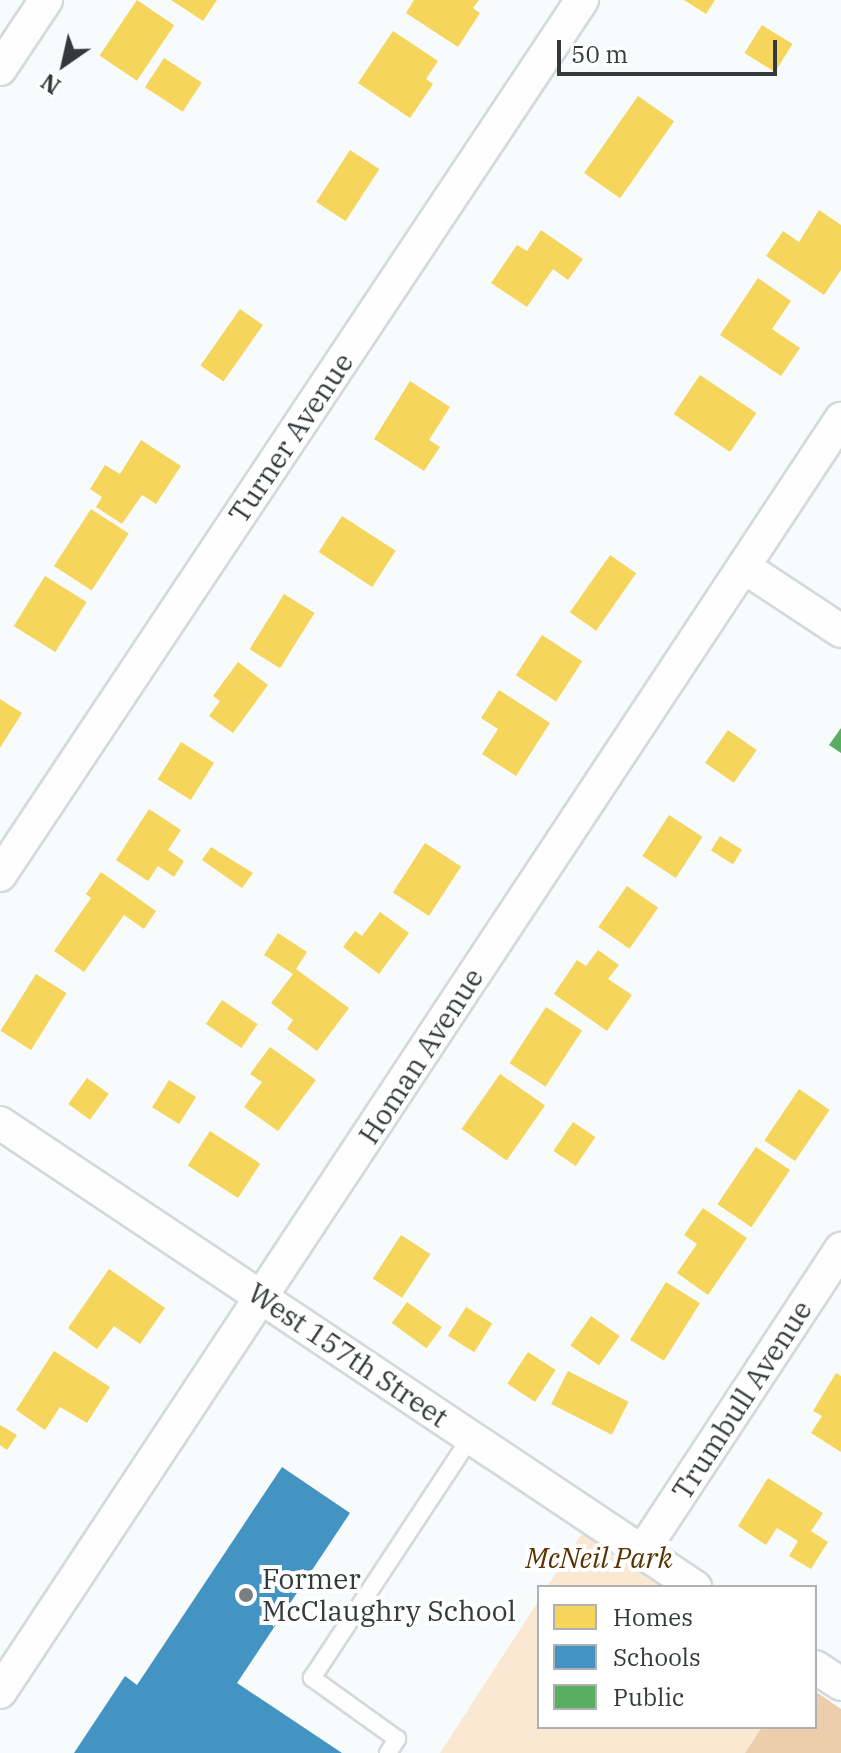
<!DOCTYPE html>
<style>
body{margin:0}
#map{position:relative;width:841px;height:1753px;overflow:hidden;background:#f8fbfc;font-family:"IBM Plex Serif",serif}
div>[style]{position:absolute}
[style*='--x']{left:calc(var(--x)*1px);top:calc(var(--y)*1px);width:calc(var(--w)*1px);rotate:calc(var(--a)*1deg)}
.green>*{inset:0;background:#fbe8d2}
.forest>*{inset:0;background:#ecceac}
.homes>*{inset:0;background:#f6d55c;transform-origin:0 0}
.schools>*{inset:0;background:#4393c3}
.public>*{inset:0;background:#5aae61}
.roads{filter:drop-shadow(2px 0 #d4d9da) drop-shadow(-2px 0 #d4d9da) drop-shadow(0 2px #d4d9da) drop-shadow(0 -2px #d4d9da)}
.service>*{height:16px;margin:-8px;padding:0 8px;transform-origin:8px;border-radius:8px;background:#fefeff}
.minor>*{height:32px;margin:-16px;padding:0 16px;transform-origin:16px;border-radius:16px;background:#fefeff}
.dots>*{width:22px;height:22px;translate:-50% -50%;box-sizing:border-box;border:4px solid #fff;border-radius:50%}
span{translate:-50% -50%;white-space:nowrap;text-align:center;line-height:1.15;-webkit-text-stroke:8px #fff;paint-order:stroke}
.street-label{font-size:28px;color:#343a3c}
.park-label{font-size:28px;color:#593400;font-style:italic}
.poi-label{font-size:28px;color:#343a3c}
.left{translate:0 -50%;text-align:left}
.legend{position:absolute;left:537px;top:1585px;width:280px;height:144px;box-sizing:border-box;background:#fff;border:2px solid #aeb0b1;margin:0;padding:10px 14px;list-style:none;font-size:24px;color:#343a3c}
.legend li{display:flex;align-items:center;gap:16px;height:40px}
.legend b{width:40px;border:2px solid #aeb0b1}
.north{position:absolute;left:24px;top:24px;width:80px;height:80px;-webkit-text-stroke:6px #fff;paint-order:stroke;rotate:214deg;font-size:22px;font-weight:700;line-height:32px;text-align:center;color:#343a3c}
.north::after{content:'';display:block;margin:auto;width:28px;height:36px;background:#343a3c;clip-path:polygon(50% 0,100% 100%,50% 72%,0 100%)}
.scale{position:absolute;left:557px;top:40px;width:220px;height:36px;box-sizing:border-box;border:4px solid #343a3c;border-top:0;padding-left:10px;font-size:24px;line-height:28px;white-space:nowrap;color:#343a3c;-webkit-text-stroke:6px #fff;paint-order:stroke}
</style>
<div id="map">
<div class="green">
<i style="clip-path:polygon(592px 1518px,695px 1587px,547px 1587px)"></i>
<i style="clip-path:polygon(539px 1600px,539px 1727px,762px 1727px,745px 1753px,440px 1753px)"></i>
</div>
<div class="forest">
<i style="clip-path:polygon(815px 1691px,841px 1709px,841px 1753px,745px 1753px,762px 1727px,815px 1727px)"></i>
</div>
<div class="homes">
<i style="left:137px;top:0;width:45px;height:67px;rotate:34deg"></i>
<i style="clip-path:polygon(171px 0,217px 0,203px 21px)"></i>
<i style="clip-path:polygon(414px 0,479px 0,473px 8px,480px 13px,458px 47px,406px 13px)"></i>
<i style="clip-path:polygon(684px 0,715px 0,706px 14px)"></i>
<i style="left:762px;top:25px;width:36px;height:33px;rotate:32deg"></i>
<i style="clip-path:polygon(393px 31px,438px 61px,426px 79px,433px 84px,410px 118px,358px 83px)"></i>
<i style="left:164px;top:58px;width:45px;height:35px;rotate:33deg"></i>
<i style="left:638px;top:96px;width:44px;height:94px;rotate:35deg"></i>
<i style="left:350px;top:150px;width:35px;height:62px;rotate:33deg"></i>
<i style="clip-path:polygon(819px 210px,841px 225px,841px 270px,824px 295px,766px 256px,783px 231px,799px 242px)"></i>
<i style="clip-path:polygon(541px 230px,583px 259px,568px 280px,553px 269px,527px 307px,491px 283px,517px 245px,527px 251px)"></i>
<i style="clip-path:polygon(758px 278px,791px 301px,772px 329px,800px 348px,781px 376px,720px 335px)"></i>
<i style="left:240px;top:309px;width:28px;height:69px;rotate:35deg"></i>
<i style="left:700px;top:375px;width:68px;height:47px;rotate:34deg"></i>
<i style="clip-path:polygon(410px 381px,450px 407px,429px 440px,440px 447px,424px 471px,374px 439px)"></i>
<i style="clip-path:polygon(141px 440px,181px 466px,156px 504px,142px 495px,122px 524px,96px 507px,102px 497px,90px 489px,105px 465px,120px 474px)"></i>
<i style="left:91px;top:509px;width:45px;height:68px;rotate:33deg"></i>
<i style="left:342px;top:516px;width:64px;height:43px;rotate:33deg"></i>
<i style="left:610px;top:555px;width:32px;height:70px;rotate:35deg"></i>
<i style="left:45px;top:576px;width:49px;height:59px;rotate:32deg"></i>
<i style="left:284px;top:594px;width:36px;height:65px;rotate:32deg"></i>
<i style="left:542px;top:635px;width:48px;height:48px;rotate:33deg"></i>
<i style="clip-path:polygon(238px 662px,268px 685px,233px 733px,209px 716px,220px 701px,213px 696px)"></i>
<i style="clip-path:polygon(499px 690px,550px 723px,516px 776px,482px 754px,498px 729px,481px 718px)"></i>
<i style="clip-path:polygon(0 699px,22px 713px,0 748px)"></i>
<i style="left:728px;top:730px;width:35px;height:40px;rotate:35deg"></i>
<i style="left:181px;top:742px;width:39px;height:44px;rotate:32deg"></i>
<i style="clip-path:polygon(149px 809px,181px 830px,168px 850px,184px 861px,174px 877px,158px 866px,148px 881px,116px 860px)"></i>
<i style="left:669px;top:815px;width:40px;height:49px;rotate:33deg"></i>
<i style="left:720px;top:836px;width:26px;height:17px;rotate:32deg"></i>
<i style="left:425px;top:843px;width:43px;height:59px;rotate:33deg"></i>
<i style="clip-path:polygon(211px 847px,253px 873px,242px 888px,202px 860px)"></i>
<i style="clip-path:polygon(101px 872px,156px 911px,144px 929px,124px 915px,84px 972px,54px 951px,91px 898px,86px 894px)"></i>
<i style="left:627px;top:886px;width:38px;height:50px;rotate:35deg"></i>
<i style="clip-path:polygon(380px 912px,409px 933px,379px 974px,343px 947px,355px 931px,362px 936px)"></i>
<i style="clip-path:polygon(278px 933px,307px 952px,296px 969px,349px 1008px,317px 1051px,287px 1029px,293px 1020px,271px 1003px,293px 974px,264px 955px)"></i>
<i style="clip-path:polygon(598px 950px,619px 965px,608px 979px,632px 995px,607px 1031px,554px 994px,577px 960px,586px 966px)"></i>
<i style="left:36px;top:974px;width:36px;height:67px;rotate:32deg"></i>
<i style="left:222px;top:1000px;width:43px;height:29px;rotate:34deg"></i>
<i style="left:546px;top:1007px;width:43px;height:67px;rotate:33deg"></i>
<i style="clip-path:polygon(270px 1047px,316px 1080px,278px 1131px,244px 1107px,262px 1082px,250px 1074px)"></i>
<i style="left:500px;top:1074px;width:55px;height:67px;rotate:35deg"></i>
<i style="left:87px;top:1078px;width:27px;height:32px;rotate:36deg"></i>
<i style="left:169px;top:1080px;width:32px;height:32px;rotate:32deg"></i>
<i style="left:799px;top:1089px;width:37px;height:62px;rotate:34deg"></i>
<i style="left:573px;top:1122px;width:27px;height:35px;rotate:34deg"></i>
<i style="left:210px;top:1131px;width:60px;height:41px;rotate:33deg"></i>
<i style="left:756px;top:1147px;width:41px;height:69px;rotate:34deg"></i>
<i style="clip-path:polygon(703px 1208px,747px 1238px,708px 1295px,677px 1273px,697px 1244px,684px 1235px)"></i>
<i style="left:401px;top:1235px;width:35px;height:52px;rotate:33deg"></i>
<i style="clip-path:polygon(109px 1269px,165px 1308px,140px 1344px,114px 1326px,97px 1349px,68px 1328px)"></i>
<i style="left:666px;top:1282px;width:40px;height:68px;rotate:32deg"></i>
<i style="left:407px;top:1302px;width:43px;height:26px;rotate:36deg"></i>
<i style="left:466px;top:1307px;width:31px;height:34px;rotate:32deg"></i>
<i style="left:591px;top:1316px;width:35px;height:36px;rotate:35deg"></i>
<i style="clip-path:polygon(54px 1351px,110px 1387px,87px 1423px,60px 1407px,45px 1430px,16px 1410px)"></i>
<i style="left:528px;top:1352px;width:33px;height:38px;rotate:33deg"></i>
<i style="left:568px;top:1371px;width:68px;height:37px;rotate:27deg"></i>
<i style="clip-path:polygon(836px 1373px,841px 1376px,841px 1452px,811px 1433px,822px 1416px,813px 1411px)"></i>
<i style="clip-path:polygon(0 1425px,17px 1435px,7px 1450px,0 1445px)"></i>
<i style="clip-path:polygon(768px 1478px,823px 1513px,811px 1531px,828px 1542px,811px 1569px,789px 1556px,798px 1541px,777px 1528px,766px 1545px,738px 1526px)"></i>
</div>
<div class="schools">
<i style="clip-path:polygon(282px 1467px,350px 1513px,237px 1683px,342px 1753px,74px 1753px,125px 1676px,137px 1685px)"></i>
</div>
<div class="public">
<i style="clip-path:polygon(841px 728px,841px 753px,829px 745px)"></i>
</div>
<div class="roads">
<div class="service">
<i style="--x:388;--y:1753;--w:17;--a:-57"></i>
<i style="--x:397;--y:1739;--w:105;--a:-144.3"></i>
<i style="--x:312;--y:1678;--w:289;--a:-56.6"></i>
</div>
<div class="minor">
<i style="--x:0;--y:69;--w:83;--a:-56.3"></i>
<i style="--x:744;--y:567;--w:116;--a:33.4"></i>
<i style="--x:0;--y:875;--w:1051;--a:-56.37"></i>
<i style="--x:0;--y:1123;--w:836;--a:33.73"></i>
<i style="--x:642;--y:1552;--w:363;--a:-56.7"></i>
<i style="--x:815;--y:1667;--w:31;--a:33"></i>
<i style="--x:0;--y:1692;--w:1526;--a:-56.55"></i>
</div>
</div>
<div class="dots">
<i style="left:246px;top:1595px;background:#797e7f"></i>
</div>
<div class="street-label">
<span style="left:291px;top:438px;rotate:-56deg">Turner Avenue</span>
<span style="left:421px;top:1056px;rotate:-57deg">Homan Avenue</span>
<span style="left:348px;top:1355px;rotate:34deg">West 157th Street</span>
<span style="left:742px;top:1400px;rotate:-57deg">Trumbull Avenue</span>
</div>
<div class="park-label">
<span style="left:599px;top:1558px">McNeil Park</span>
</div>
<div class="poi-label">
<span class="left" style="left:262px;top:1595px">Former<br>McClaughry School</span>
</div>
<ul class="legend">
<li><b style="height:22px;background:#f6d55c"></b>Homes</li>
<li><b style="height:22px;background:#4393c3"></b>Schools</li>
<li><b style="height:22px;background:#5aae61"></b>Public</li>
</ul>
<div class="north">N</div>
<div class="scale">50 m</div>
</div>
